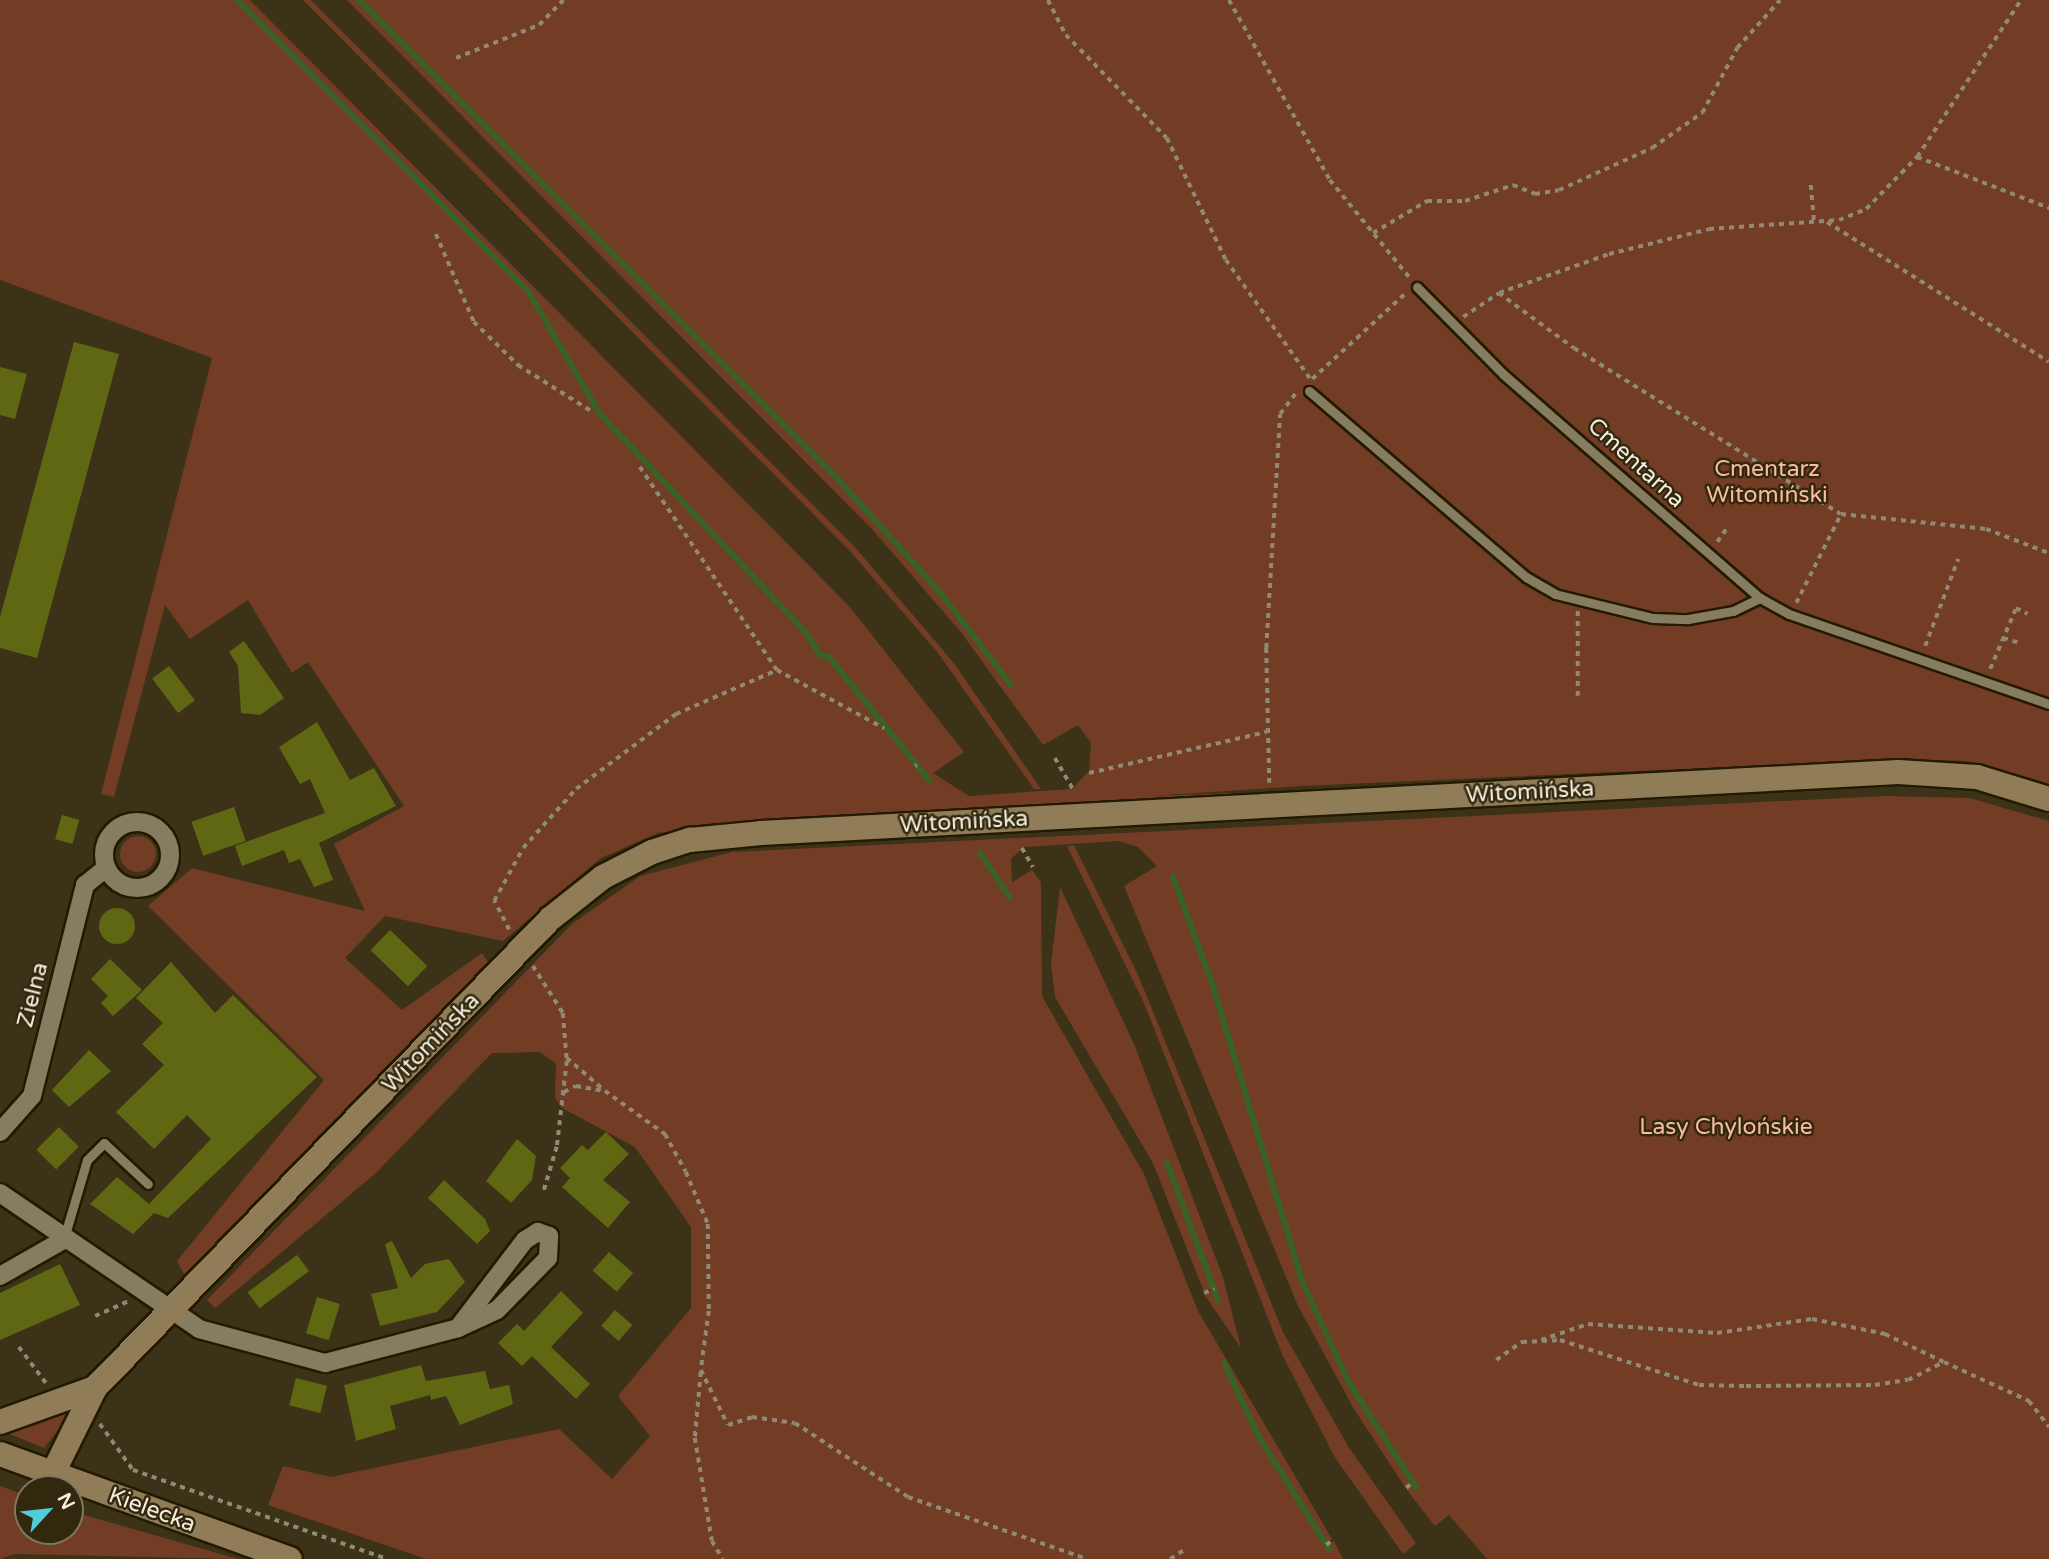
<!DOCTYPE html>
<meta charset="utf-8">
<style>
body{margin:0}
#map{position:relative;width:2049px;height:1559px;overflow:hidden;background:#3b3218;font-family:"Varela Round",sans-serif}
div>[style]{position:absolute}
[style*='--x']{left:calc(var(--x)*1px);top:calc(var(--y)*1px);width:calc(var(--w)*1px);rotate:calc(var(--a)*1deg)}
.green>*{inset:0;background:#723d24}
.round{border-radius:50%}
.stream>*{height:6px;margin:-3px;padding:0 3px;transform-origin:3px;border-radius:3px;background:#396326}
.building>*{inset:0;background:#606712;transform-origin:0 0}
.path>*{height:3.5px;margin-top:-1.75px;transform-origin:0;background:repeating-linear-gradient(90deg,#908974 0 5px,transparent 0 10px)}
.roads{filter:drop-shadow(2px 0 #221a01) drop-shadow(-2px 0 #221a01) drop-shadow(0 2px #221a01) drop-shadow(0 -2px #221a01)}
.lane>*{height:9px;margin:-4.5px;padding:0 4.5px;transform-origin:4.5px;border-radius:4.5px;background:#867c60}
.street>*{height:18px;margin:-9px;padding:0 9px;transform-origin:9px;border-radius:9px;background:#867c60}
.street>.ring{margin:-9px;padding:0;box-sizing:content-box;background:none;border:18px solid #867c60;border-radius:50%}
.secondary>*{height:24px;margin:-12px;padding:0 12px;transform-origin:12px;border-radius:12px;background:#917c58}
span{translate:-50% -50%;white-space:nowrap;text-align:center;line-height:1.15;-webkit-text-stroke:5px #31280e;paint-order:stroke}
.street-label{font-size:23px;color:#f4eedf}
.park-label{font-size:23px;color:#f8bba0}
.north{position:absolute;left:14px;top:1475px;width:70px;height:70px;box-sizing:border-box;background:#31280e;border:2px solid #7f7762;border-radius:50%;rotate:63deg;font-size:19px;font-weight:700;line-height:28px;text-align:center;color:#f4eedf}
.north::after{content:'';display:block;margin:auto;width:24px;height:32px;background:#52cbda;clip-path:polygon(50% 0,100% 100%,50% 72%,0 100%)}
</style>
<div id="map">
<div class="green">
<i style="clip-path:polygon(0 0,250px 0,849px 606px,964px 752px,933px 773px,969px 796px,1072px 789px,1089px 771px,1091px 743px,1078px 725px,1043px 745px,960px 631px,871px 528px,347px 0,2049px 0,2049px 784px,1966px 761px,1908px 759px,1302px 786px,1152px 796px,1233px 793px,1228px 798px,779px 819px,658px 833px,601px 858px,503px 941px,385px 916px,345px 958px,402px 1010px,482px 953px,488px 962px,186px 1278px,177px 1261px,324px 1080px,148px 906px,192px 868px,365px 911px,334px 844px,404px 806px,308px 662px,292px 673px,248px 600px,190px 639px,165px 605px,114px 797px,101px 794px,212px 358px,0 280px)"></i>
<i style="clip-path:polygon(303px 0,311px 0,853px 545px,953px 662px,1041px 789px,1034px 789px,938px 653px,849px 550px)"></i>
<i style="clip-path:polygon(1885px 796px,1970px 798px,2049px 821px,2049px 1559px,1487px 1559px,1449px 1515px,1435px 1526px,1406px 1489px,1413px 1484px,1405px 1487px,1354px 1409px,1298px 1306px,1124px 886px,1157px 866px,1138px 847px,1119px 841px,1024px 847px,1011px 859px,1012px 882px,1032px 870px,1041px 882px,1042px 996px,1144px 1174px,1198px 1311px,1332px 1539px,1326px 1545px,1334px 1541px,1343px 1559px,426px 1559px,268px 1505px,283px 1466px,331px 1477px,559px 1429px,612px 1479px,650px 1436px,618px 1396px,691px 1308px,691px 1227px,635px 1147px,562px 1108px,555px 1098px,556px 1064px,540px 1052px,492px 1053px,375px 1174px,215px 1308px,207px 1300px,572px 924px,640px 876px,732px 852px)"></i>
<i class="round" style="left:120px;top:836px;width:36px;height:36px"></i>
<i style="clip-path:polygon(1074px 845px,1139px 977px,1283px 1332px,1348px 1446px,1416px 1543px,1403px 1554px,1334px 1456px,1282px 1354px,1144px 1003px,1067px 846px)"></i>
<i style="clip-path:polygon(1060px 887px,1134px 1044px,1223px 1277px,1241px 1348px,1204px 1294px,1213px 1289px,1204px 1292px,1153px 1163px,1055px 997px,1051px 964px)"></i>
<i style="clip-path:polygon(65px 1406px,73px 1412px,44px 1448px,7px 1433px)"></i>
<i style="clip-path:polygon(0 1486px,28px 1496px,28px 1531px,70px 1531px,70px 1511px,238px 1559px,15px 1554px,0 1559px)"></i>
</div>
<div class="stream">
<i style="--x:237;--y:0;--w:412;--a:45"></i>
<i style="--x:528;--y:291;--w:143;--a:59.7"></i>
<i style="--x:600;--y:414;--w:302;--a:46.7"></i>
<i style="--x:807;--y:634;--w:25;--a:58"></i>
<i style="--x:820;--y:655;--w:9;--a:13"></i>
<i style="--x:829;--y:657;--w:159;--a:50.9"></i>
<i style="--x:359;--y:0;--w:675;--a:45"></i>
<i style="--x:836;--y:477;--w:154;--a:47.9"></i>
<i style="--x:939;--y:591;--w:118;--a:52.5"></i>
<i style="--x:980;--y:853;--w:54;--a:56.3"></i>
<i style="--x:1173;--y:877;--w:116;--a:69.8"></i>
<i style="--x:1213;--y:986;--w:308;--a:73.2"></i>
<i style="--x:1302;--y:1281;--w:112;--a:65.3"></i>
<i style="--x:1349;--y:1383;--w:124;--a:57.2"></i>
<i style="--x:1167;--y:1163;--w:146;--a:69.6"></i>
<i style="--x:1224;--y:1363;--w:82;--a:64.7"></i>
<i style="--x:1259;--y:1437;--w:132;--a:58"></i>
</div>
<div class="building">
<i style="clip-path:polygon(74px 342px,119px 354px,37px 658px,0 648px,0 617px)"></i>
<i style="clip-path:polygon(0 367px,27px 374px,15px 419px,0 415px)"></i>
<i style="clip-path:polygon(244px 641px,284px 698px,260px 715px,241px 713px,238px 666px,229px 652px)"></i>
<i style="left:169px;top:666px;width:43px;height:21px;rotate:53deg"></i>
<i style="clip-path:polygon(317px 722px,350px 780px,374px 768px,396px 806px,319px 843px,333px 880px,314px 887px,300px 859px,289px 863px,284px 850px,242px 866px,235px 846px,325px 813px,310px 779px,300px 784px,279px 747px)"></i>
<i style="left:234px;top:807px;width:36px;height:45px;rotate:71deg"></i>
<i style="left:62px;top:815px;width:18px;height:25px;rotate:16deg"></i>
<i class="round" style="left:99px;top:908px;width:36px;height:36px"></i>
<i style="left:390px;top:930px;width:52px;height:28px;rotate:44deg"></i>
<i style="clip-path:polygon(110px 959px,142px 990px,113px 1016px,101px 1003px,108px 996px,91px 979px)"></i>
<i style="clip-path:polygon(171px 962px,215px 1013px,233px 995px,317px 1077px,168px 1218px,154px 1213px,133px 1234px,90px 1204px,117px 1177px,149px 1204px,211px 1139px,187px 1115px,154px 1149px,116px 1112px,164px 1065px,142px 1044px,163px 1023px,136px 998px)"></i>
<i style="clip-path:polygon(89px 1050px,111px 1071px,69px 1107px,52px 1090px)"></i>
<i style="left:59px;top:1127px;width:28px;height:32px;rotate:45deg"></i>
<i style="clip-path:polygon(606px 1132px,629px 1154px,603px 1180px,630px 1202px,608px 1228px,562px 1187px,570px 1178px,560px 1168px,582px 1145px,588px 1150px)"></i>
<i style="clip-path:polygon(517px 1139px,536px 1156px,532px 1180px,511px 1203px,486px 1181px)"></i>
<i style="clip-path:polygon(444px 1180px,485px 1219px,490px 1231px,477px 1244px,428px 1198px)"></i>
<i style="clip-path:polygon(392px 1241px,411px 1278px,425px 1264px,449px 1259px,465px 1282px,437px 1312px,380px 1326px,371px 1294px,398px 1288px,385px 1244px)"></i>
<i style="left:609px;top:1252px;width:32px;height:25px;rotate:41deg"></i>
<i style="left:297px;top:1255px;width:20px;height:62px;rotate:53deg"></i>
<i style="clip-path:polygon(60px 1264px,80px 1305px,0 1340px,0 1293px)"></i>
<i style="clip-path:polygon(561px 1291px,583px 1313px,551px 1347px,590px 1384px,576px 1399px,532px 1356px,522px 1366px,498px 1343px,517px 1324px,524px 1331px)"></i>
<i style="left:317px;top:1297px;width:24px;height:38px;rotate:17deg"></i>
<i style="left:615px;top:1310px;width:23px;height:21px;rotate:41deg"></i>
<i style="clip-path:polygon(421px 1365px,426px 1381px,485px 1371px,490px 1389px,509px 1385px,513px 1404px,460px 1425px,446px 1396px,431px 1400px,430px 1395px,390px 1406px,396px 1429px,356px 1441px,344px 1385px)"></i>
<i style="left:296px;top:1378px;width:32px;height:28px;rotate:14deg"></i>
</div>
<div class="path">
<i style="--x:1048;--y:0;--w:39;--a:63"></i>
<i style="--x:1066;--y:35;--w:144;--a:45.6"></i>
<i style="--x:1167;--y:138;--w:136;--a:64.2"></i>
<i style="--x:1226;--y:260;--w:145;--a:54.6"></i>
<i style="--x:1229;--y:0;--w:206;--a:60.7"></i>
<i style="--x:1330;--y:180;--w:125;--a:50.8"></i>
<i style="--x:456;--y:58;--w:89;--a:-21.7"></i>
<i style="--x:539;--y:25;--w:35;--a:-46"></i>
<i style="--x:1917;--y:157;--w:142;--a:21.1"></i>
<i style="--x:1811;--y:185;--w:37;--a:85"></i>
<i style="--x:1827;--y:222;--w:262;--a:32.2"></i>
<i style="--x:1373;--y:233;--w:63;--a:-30.7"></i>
<i style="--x:1427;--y:201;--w:38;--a:0"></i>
<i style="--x:1465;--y:201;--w:51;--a:-18.4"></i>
<i style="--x:1513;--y:185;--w:24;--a:22"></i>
<i style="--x:1535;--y:194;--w:24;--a:-9"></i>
<i style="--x:1559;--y:190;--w:102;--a:-24.3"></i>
<i style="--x:1652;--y:148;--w:61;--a:-35"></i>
<i style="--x:1702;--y:113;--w:74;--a:-61.7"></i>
<i style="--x:1737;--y:48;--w:64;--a:-48.1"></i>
<i style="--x:436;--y:234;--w:96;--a:66.6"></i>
<i style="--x:474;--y:322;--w:62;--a:44.3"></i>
<i style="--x:518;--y:365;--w:86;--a:32.2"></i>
<i style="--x:1499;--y:293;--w:93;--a:36.3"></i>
<i style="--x:1574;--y:348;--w:314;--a:31.9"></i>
<i style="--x:1841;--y:514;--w:146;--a:5.9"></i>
<i style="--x:1986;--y:529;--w:67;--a:20.9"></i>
<i style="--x:1463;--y:317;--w:43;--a:-33.7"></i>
<i style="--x:1499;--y:293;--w:117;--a:-19.5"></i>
<i style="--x:1609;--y:254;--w:103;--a:-14"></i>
<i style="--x:1709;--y:229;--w:130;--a:-4"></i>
<i style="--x:1839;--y:220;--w:29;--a:-22"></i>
<i style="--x:1866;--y:209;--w:73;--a:-45.6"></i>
<i style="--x:1917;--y:157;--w:188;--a:-56.5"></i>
<i style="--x:1312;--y:379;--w:129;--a:-42.5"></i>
<i style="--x:640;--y:467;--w:245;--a:56"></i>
<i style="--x:1717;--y:542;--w:16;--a:-55"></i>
<i style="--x:1796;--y:603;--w:100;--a:-63.2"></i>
<i style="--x:1578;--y:611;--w:85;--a:90"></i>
<i style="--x:2003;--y:638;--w:17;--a:17"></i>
<i style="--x:1925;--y:646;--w:93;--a:-69.2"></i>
<i style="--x:1990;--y:669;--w:66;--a:-66.9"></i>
<i style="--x:2016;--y:608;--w:13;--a:27"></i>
<i style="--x:1055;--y:758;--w:36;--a:60"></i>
<i style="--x:915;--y:766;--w:2;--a:-27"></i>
<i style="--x:1089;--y:773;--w:182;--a:-13"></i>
<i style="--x:1269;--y:783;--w:135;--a:-91.3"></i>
<i style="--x:1266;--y:648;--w:234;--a:-86.6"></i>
<i style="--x:1280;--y:414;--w:25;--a:-53"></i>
<i style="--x:1022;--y:848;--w:22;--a:60"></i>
<i style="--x:509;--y:930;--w:33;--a:-117"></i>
<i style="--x:494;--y:901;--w:60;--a:-61.3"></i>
<i style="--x:523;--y:848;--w:79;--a:-48.1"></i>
<i style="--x:576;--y:789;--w:125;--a:-36.9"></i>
<i style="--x:676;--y:714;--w:110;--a:-23.5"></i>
<i style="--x:777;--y:670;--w:122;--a:28.5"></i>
<i style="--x:533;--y:966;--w:56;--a:57.4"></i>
<i style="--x:563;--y:1013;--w:48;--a:85.2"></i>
<i style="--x:567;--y:1061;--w:87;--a:96.6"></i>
<i style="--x:557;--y:1147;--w:49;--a:106.6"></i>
<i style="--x:567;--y:1058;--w:49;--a:40.9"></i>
<i style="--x:564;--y:1092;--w:13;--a:-27"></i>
<i style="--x:576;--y:1086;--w:29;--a:10"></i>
<i style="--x:605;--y:1091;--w:74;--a:35.6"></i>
<i style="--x:665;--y:1134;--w:43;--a:61.1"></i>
<i style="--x:686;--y:1172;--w:56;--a:67.1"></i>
<i style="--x:708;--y:1224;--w:87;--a:89.3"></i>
<i style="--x:709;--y:1311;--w:60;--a:97.7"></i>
<i style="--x:701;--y:1370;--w:61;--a:63.9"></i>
<i style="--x:728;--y:1425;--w:25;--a:-18"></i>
<i style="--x:752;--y:1417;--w:43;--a:7.9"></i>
<i style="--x:795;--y:1423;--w:135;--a:33.2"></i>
<i style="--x:908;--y:1497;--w:189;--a:19.1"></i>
<i style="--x:1204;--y:1293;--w:11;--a:-22"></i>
<i style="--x:95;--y:1316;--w:36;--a:-24"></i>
<i style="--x:1541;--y:1340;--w:50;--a:-18.8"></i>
<i style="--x:1588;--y:1324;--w:129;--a:4"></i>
<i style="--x:1717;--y:1333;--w:96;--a:-8.4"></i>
<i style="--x:1812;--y:1319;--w:75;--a:11.6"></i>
<i style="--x:1885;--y:1334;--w:65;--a:25.4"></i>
<i style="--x:19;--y:1347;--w:45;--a:53.1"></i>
<i style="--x:1496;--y:1360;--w:32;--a:-35"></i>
<i style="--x:1522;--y:1342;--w:38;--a:-3"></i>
<i style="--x:1560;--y:1340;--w:146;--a:17.9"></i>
<i style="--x:1699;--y:1385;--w:47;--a:1.2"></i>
<i style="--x:1746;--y:1386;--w:129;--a:-0.4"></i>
<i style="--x:1875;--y:1385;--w:33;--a:-9"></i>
<i style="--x:1908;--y:1380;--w:40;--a:-26.6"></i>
<i style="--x:1944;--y:1362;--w:94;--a:24.6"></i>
<i style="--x:2029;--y:1401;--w:33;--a:52"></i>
<i style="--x:701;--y:1372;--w:66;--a:95.2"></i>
<i style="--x:695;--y:1438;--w:104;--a:80.6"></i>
<i style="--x:712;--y:1541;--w:21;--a:59"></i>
<i style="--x:100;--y:1424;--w:57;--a:54.3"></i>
<i style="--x:133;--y:1470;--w:269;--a:19.3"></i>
<i style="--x:1406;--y:1488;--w:8;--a:-40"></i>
<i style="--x:1326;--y:1545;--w:9;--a:-36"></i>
<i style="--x:1170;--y:1559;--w:17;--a:-33"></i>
</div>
<div class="roads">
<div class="lane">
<i style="--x:1417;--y:287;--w:122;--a:45.3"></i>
<i style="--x:1503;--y:374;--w:341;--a:41.1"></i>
<i style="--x:1760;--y:598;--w:33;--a:29"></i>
<i style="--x:1789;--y:614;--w:275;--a:19.1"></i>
<i style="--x:1309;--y:391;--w:286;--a:40.6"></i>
<i style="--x:1526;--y:577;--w:34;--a:30"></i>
<i style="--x:1555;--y:594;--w:101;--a:13.8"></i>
<i style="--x:1653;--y:618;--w:35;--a:2"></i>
<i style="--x:1688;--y:619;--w:46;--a:-10.1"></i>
<i style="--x:1733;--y:611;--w:30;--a:-26"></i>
<i style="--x:64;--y:1238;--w:81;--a:-73.6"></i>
<i style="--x:87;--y:1160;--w:24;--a:-45"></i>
<i style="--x:104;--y:1143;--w:60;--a:43"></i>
</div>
<div class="street">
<i class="ring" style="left:104px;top:822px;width:48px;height:48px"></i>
<i style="--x:0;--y:1132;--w:48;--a:-48.4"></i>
<i style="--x:32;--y:1096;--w:218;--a:-75.9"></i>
<i style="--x:85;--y:885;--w:27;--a:-39"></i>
<i style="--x:0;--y:1193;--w:241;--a:34.3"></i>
<i style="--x:199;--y:1329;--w:131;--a:15.1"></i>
<i style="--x:325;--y:1363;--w:138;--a:-14.7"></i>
<i style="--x:458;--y:1328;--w:43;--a:-24.8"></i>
<i style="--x:497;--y:1310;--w:73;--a:-45.6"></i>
<i style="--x:548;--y:1258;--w:22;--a:-87"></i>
<i style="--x:549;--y:1236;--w:12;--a:-160"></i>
<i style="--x:538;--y:1232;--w:15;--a:148"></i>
<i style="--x:525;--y:1240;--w:111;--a:127.3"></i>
<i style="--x:0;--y:1276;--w:73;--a:-29.7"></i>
</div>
<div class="secondary">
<i style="--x:0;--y:1422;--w:101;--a:-19.7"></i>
<i style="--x:0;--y:1454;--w:308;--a:19.9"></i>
<i style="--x:53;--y:1473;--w:95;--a:-63.7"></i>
<i style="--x:95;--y:1388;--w:653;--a:-45.87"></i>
<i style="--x:550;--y:919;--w:68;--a:-38.4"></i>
<i style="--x:603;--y:877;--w:55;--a:-27"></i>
<i style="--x:652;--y:852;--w:40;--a:-18"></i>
<i style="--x:690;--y:840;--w:71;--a:-5.6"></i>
<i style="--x:761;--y:833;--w:1139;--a:-3.07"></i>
<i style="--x:1898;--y:772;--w:79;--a:3.6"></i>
<i style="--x:1977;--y:777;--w:75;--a:17"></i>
</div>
</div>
<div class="street-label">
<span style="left:1636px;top:463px;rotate:42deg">Cmentarna</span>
<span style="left:1530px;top:792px;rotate:-3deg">Witomińska</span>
<span style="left:964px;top:822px;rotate:-3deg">Witomińska</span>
<span style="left:33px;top:995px;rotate:-76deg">Zielna</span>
<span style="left:431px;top:1043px;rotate:-46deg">Witomińska</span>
<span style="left:152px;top:1510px;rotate:20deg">Kielecka</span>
</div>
<div class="park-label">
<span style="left:1767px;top:482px">Cmentarz<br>Witomiński</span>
<span style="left:1726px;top:1127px">Lasy Chylońskie</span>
</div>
<div class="north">N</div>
</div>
